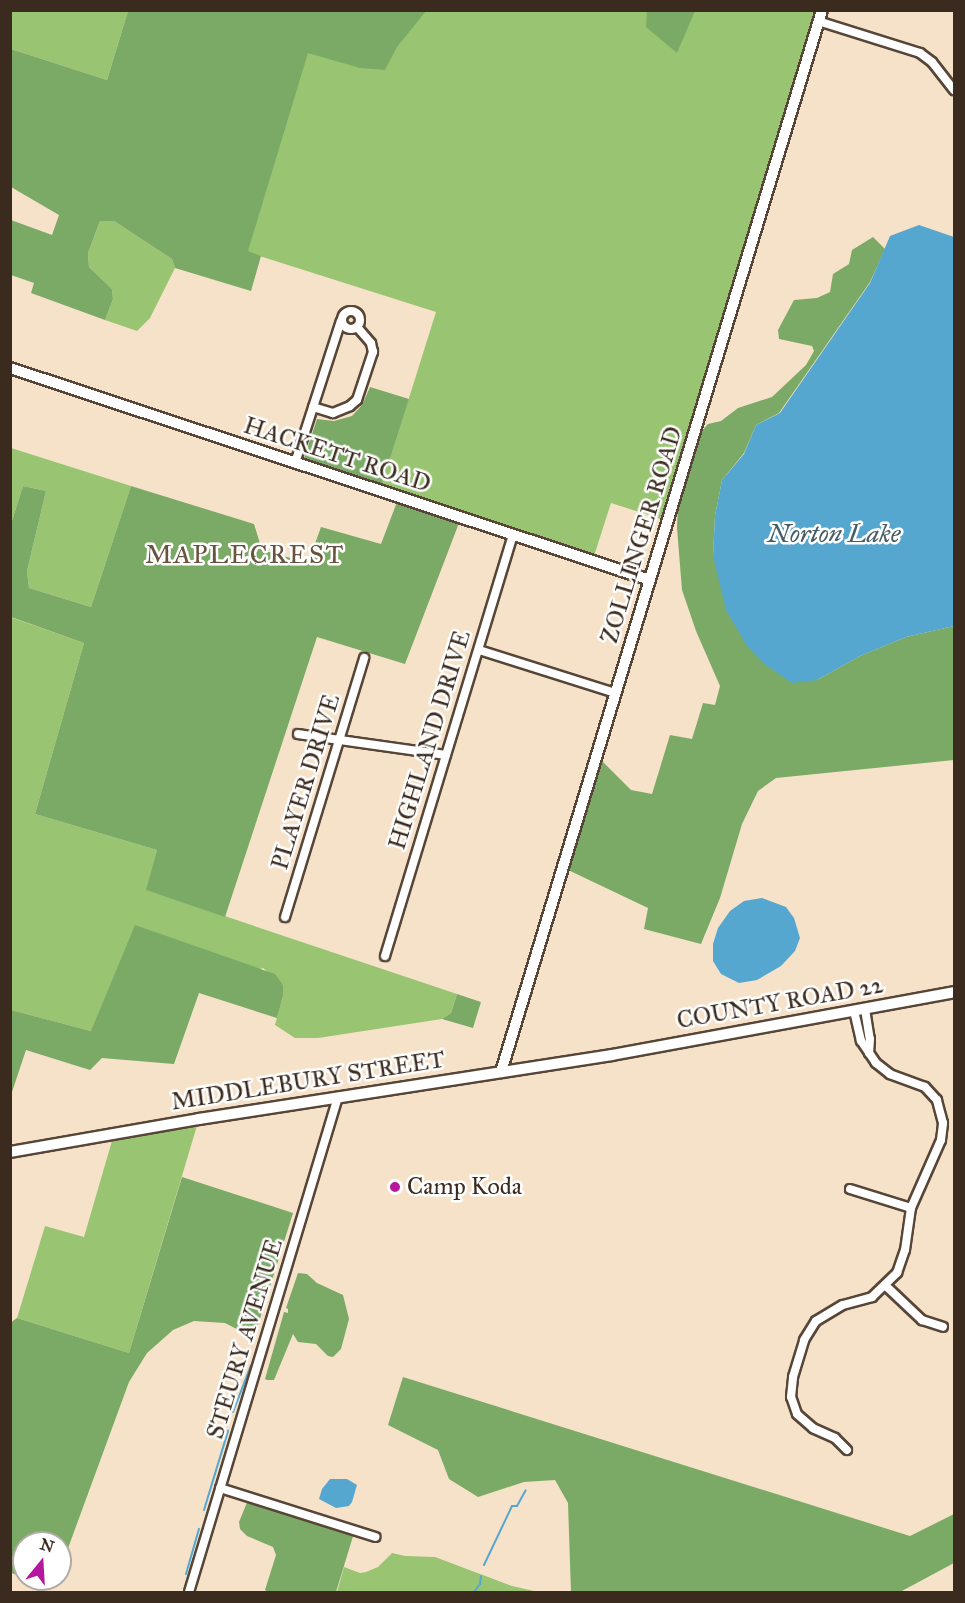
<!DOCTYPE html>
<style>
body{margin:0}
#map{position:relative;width:965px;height:1603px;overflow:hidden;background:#f5e2c9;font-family:"IM FELL Great Primer",serif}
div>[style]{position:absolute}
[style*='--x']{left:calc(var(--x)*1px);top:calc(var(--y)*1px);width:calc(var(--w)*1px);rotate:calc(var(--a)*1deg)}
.green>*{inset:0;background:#99c573}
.forest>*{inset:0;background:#7aaa65}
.water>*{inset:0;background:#55a7d0}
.stream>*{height:2px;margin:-1px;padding:0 1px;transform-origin:1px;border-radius:1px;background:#55a7d0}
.roads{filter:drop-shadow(2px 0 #574638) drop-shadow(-2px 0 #574638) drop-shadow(0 2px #574638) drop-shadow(0 -2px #574638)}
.street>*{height:8px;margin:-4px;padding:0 4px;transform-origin:4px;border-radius:4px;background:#fff}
.street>.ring{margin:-4px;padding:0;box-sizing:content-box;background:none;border:8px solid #fff;border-radius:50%}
.secondary>*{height:10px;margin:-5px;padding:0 5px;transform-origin:5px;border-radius:5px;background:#fff}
.dots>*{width:16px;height:16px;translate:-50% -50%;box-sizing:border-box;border:3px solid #fff;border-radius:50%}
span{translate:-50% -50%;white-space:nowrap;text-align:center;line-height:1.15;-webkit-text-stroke:5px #fff;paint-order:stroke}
.street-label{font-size:24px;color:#3b2a1e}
.poi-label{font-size:24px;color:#3b2a1e}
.left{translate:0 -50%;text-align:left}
.water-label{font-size:26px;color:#455c65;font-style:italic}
.neighbourhood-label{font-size:26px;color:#6a533e;letter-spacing:1.5px}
.frame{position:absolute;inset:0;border:12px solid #3b2a1e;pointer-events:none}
.north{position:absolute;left:12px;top:1531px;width:60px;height:60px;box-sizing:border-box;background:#fff;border:2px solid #b1aaa5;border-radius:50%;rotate:18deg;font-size:16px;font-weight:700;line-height:24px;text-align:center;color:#3b2a1e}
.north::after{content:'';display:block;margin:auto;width:21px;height:27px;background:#b5179e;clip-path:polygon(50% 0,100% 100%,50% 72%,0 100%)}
</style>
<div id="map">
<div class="green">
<i style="clip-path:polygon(11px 11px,128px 11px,107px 80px,11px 49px)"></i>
<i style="clip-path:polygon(320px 11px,822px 11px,664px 520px,611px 503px,594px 556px,382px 484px,436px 312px,247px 252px)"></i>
<i style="clip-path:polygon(100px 221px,114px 221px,172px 259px,175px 268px,150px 318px,137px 331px,105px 320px,113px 299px,112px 289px,89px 267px,88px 253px)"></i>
<i style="clip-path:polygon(11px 448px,131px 486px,91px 607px,29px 588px,27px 571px,46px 491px,23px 486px,11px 524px)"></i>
<i style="clip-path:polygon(10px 617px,84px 643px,35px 814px,157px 850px,147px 890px,457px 994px,451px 1013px,442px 1019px,318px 1038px,295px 1038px,275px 1025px,283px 996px,283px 985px,263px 968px,91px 1031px,11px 1010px)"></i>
<i style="clip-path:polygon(199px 1119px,129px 1353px,17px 1318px,45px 1226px,84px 1237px,114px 1134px)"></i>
<i style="clip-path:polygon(392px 1553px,405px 1556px,435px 1557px,512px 1586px,534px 1591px,570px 1592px,337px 1592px,344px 1567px,360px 1573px,366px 1572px,378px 1567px)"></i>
</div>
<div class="forest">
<i style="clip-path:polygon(647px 10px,695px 11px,677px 53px,646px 27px)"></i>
<i style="clip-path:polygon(128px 11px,426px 11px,397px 47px,385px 70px,360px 68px,308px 53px,248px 251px,261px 256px,251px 291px,175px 268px,172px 259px,114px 221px,100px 221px,88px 253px,89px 267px,112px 289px,113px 299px,105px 320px,31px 293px,34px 283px,11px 275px,11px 220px,52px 235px,59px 215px,11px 187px,11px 49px,107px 80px)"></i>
<i style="clip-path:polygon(873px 237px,885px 249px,870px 282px,779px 413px,756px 425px,744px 453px,722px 480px,715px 516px,713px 556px,817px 680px,860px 656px,906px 637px,954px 626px,954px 760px,776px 778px,758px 791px,742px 824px,720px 898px,701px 944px,644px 929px,648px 908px,566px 869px,600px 759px,631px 790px,652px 794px,670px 735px,692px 739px,703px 703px,715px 705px,720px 686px,696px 631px,682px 590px,677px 528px,678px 504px,698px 435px,708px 424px,721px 421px,738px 408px,772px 397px,806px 365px,814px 351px,812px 346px,779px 339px,778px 330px,794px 300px,817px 298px,830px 292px,833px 274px,849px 264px,852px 250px)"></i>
<i style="clip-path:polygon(370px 387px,409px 399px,382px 484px,304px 458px,317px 419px,334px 421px,352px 416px,362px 405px)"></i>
<i style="clip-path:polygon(23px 486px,46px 491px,27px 571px,29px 588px,91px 607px,131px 486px,254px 524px,262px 550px,308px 563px,321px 527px,381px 544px,397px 502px,459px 523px,405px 664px,317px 637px,225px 917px,146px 890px,157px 850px,35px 814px,84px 643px,11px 617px,11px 524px)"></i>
<i style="clip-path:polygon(135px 925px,275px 974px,283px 985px,283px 996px,277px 1018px,199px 993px,174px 1064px,102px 1058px,90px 1070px,26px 1050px,11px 1095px,11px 1010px,91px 1031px)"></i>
<i style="clip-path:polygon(457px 994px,481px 1002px,473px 1028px,442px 1019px,451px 1013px)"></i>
<i style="clip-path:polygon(182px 1177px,293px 1213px,254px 1338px,225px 1323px,194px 1321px,173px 1330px,147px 1353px,129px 1382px,60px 1570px,60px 1543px,24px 1543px,24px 1577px,11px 1573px,10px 1323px,17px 1318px,129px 1353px)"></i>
<i style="clip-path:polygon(298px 1273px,307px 1274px,317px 1283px,343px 1295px,349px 1319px,341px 1349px,333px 1357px,328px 1356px,316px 1344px,298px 1342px,293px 1334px,274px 1380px,267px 1380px,265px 1379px,284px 1312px,288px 1313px,288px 1309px,286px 1308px)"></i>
<i style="clip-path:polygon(403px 1377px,910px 1536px,954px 1514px,954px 1563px,900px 1592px,571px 1592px,568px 1503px,555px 1480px,524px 1482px,478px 1497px,449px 1479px,438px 1450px,388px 1425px)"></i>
<i style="clip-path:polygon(248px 1500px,354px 1533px,336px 1592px,268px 1592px,265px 1590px,276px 1555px,273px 1547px,247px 1536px,240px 1529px,239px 1522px)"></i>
</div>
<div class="water">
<i style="clip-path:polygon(919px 225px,954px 237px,954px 626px,906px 637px,860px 656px,817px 680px,792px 683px,763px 663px,747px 646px,726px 610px,713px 556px,715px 516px,722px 480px,744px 454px,756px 425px,780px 413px,870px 283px,890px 236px)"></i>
<i style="clip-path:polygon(762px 898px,786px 907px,794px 918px,800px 938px,795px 951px,781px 966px,757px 980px,739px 983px,721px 974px,713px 961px,713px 944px,718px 928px,730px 911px,744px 901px)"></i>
<i style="clip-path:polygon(330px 1479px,347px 1479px,357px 1485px,352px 1502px,349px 1506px,336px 1508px,319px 1499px,322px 1489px)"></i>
</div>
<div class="stream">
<i style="--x:233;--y:1412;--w:50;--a:-69"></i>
<i style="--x:204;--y:1510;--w:83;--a:-73.1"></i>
<i style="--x:484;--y:1565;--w:65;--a:-64.6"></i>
<i style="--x:512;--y:1506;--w:5;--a:0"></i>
<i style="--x:517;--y:1506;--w:18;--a:-61"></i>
<i style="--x:186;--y:1574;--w:47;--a:-73.9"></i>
<i style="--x:474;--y:1592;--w:10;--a:-53"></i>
<i style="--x:480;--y:1584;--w:8;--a:-83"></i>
</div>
<div class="roads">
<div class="street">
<i style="--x:818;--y:21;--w:107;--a:17.4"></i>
<i style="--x:920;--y:53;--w:15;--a:37"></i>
<i style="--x:932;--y:62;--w:36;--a:52"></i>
<i class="ring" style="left:342px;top:311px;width:10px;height:10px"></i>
<i style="--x:313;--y:407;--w:21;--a:17"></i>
<i style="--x:333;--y:413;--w:18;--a:-22"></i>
<i style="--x:350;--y:406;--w:9;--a:-41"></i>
<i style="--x:357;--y:400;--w:51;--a:-71.6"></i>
<i style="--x:373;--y:352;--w:9;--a:-103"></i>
<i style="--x:371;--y:343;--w:21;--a:-131"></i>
<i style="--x:295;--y:463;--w:149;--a:-72.1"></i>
<i style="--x:479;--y:650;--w:143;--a:17.5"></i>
<i style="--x:298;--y:734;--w:149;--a:8.1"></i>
<i style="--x:285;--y:917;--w:271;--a:-73"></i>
<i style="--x:385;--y:956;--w:439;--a:-73.1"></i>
<i style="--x:865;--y:1009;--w:30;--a:81"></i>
<i style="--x:870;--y:1039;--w:14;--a:94"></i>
<i style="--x:850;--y:1189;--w:64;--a:17.3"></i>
<i style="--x:886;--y:1286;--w:50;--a:43.4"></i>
<i style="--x:922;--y:1320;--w:22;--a:18"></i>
<i style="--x:847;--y:1450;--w:17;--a:-135"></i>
<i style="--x:835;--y:1438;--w:24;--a:-156"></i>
<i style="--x:813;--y:1428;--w:21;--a:-139"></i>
<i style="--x:797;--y:1414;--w:18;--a:-109"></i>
<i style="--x:791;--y:1397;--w:20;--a:-84"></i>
<i style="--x:793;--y:1377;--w:39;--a:-73"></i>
<i style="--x:804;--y:1340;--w:22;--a:-58"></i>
<i style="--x:816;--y:1321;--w:31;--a:-31"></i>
<i style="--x:843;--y:1305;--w:30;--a:-15"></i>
<i style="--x:872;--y:1297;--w:35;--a:-44"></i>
<i style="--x:897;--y:1273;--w:24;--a:-71"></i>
<i style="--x:905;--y:1250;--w:42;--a:-81.9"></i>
<i style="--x:911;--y:1208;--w:74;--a:-66.2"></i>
<i style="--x:941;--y:1140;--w:17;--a:-83"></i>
<i style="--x:943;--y:1123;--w:24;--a:-105"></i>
<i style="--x:937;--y:1100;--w:18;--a:-133"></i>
<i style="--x:925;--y:1087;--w:37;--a:-160"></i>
<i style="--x:890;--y:1074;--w:18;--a:-142"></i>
<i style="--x:876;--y:1063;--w:27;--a:-124"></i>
<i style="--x:861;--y:1041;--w:31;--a:-103"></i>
<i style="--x:220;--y:1488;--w:163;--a:17.5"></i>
<i style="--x:189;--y:1592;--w:517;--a:-73.25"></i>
</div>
<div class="secondary">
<i style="--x:10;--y:368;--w:674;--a:18.33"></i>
<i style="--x:501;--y:1072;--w:1109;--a:-73.18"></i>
<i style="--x:10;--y:1152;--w:192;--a:-9.9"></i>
<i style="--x:199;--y:1119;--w:418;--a:-8.8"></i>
<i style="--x:612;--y:1055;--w:348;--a:-10.4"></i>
</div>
</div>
<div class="dots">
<i style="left:395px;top:1187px;background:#b5179e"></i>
</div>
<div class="street-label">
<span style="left:337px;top:455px;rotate:18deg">HACKETT ROAD</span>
<span style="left:642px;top:535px;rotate:-73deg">ZOLLINGER ROAD</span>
<span style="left:430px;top:740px;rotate:-73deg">HIGHLAND DRIVE</span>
<span style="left:306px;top:782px;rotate:-73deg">PLAYER DRIVE</span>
<span style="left:780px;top:1003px;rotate:-10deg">COUNTY ROAD 22</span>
<span style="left:308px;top:1081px;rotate:-9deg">MIDDLEBURY STREET</span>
<span style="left:245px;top:1339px;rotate:-73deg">STEURY AVENUE</span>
</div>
<div class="poi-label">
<span class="left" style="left:407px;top:1187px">Camp Koda</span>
</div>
<div class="water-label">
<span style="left:834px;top:534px">Norton Lake</span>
</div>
<div class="neighbourhood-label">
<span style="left:245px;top:555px">MAPLECREST</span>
</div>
<div class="frame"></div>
<div class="north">N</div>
</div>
